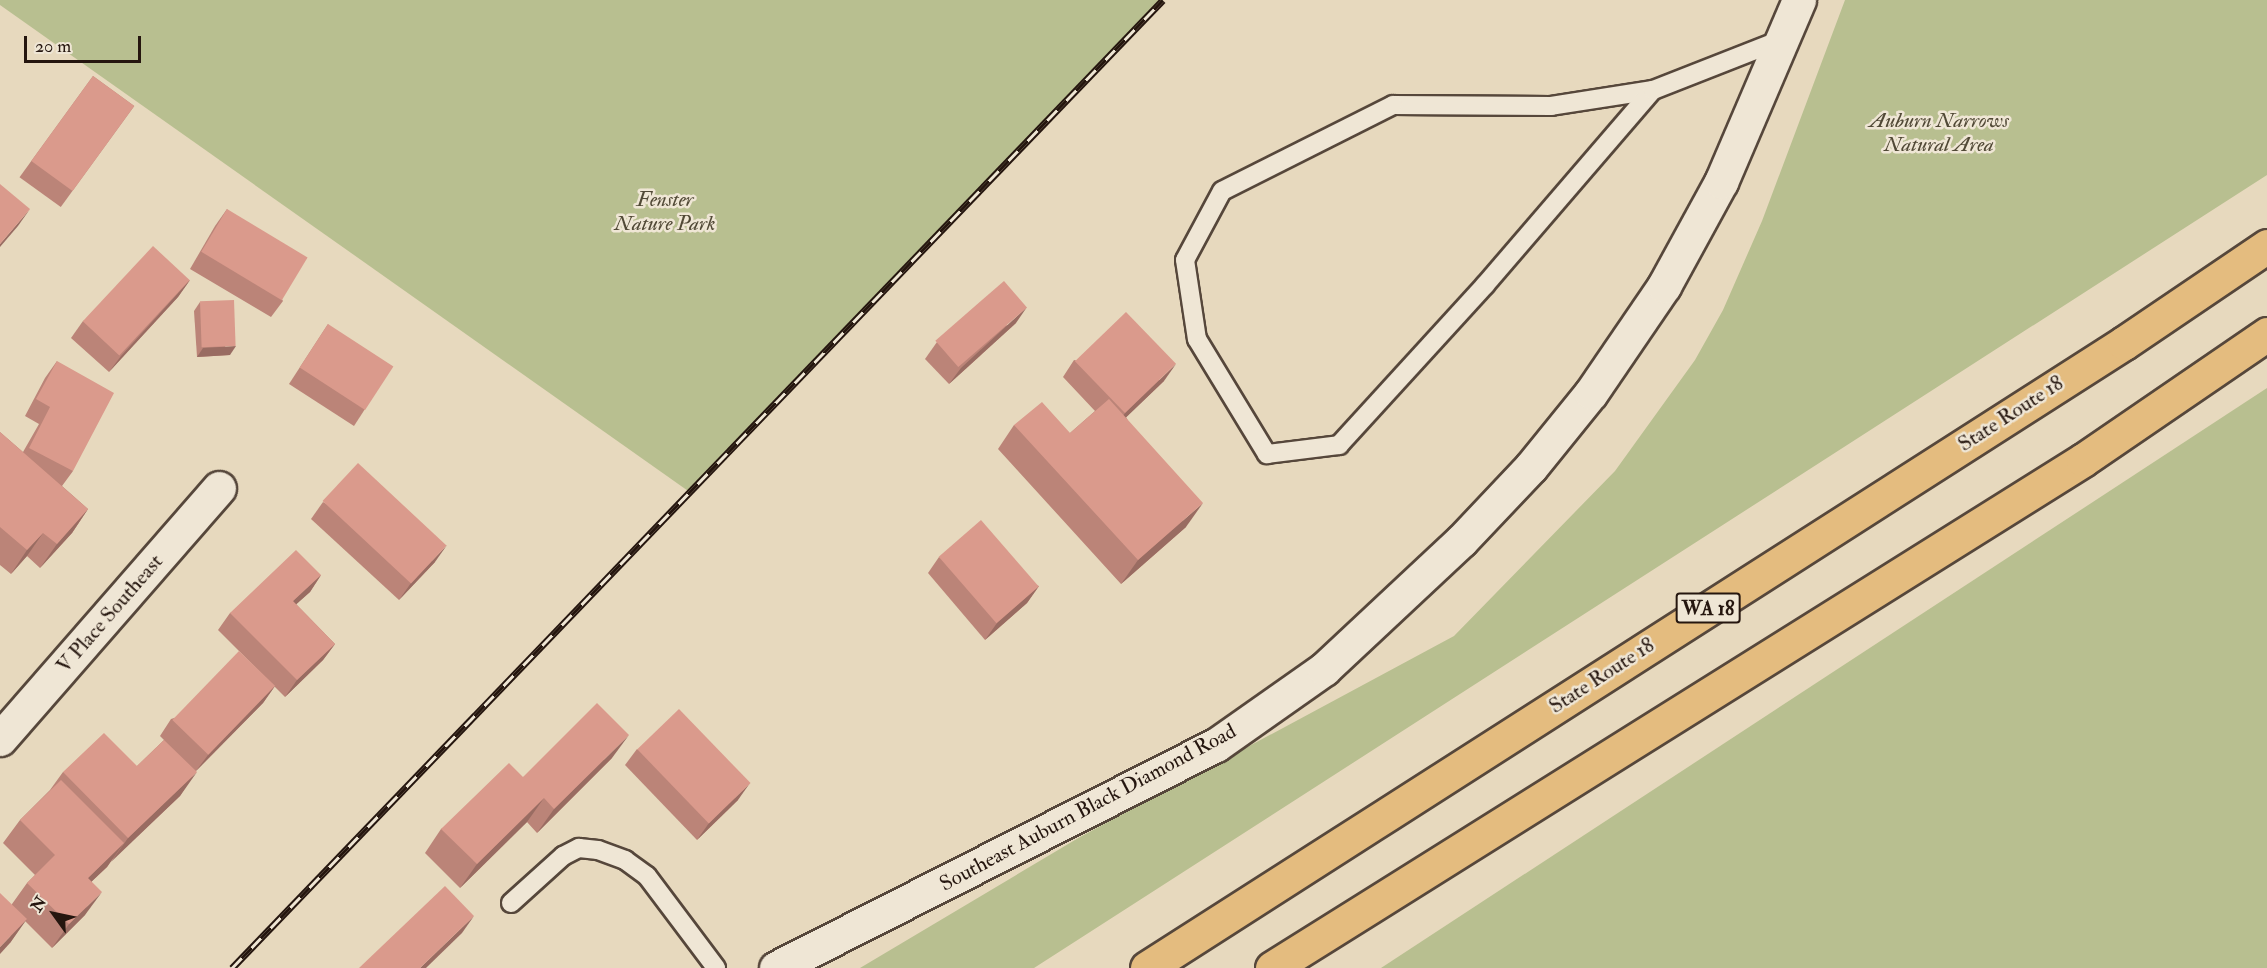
<!DOCTYPE html>
<style>
body{margin:0}
#map{position:relative;width:2267px;height:968px;overflow:hidden;background:#e7d9be;font-family:"IM FELL Double Pica",serif}
div>[style]{position:absolute}
[style*='--x']{left:calc(var(--x)*1px);top:calc(var(--y)*1px);width:calc(var(--w)*1px);rotate:calc(var(--a)*1deg)}
.green>*{inset:0;background:#b8bf90}
.roads{filter:drop-shadow(2px 0 #56473b) drop-shadow(-2px 0 #56473b) drop-shadow(0 2px #56473b) drop-shadow(0 -2px #56473b)}
.service>*{height:18px;margin:-9px;padding:0 9px;transform-origin:9px;border-radius:9px;background:#efe6d5}
.minor>*{height:33px;margin:-16.5px;padding:0 16.5px;transform-origin:16.5px;border-radius:16.5px;background:#efe6d5}
.secondary>*{height:33px;margin:-16.5px;padding:0 16.5px;transform-origin:16.5px;border-radius:16.5px;background:#efe6d5}
.motorway>*{height:33px;margin:-16.5px;padding:0 16.5px;transform-origin:16.5px;border-radius:16.5px;background:#e4bc7f}
.rail>*{height:7px;margin-top:-3.5px;transform-origin:0;background:repeating-linear-gradient(90deg,#efe6d5 0 14px,#25160f 0 28px);box-sizing:border-box;border-block:2px solid #25160f}
.wall>*{inset:0;background:#bb8478;transform-origin:0 0}
.shaded-wall>*{inset:0;background:#996c62}
.building>*{inset:0;background:#da9a8c;transform-origin:0 0}
span{translate:-50% -50%;white-space:nowrap;text-align:center;line-height:1.15;-webkit-text-stroke:5px #efe6d5;paint-order:stroke}
.shield-label span{padding:2px 4px;background:#efe6d5;border:2px solid;border-radius:4px;-webkit-text-stroke-width:0}
.shield-label{font-size:20px;color:#25160f;font-weight:700}
.park-label{font-size:21px;color:#514936;font-style:italic}
.street-label{font-size:21px;color:#25160f}
.north{position:absolute;left:24px;top:884px;width:60px;height:60px;-webkit-text-stroke:4px #efe6d5;paint-order:stroke;rotate:303deg;font-size:16px;font-weight:700;line-height:24px;text-align:center;color:#25160f}
.north::after{content:'';display:block;margin:auto;width:21px;height:27px;background:#25160f;clip-path:polygon(50% 0,100% 100%,50% 72%,0 100%)}
.scale{position:absolute;left:24px;top:36px;width:117px;height:27px;box-sizing:border-box;border:3px solid #25160f;border-top:0;padding-left:8px;font-size:18px;line-height:21px;white-space:nowrap;color:#25160f;-webkit-text-stroke:4px #efe6d5;paint-order:stroke}
</style>
<div id="map">
<div class="green">
<i style="clip-path:polygon(0 0,1163px 0,691px 493px,0 5px)"></i>
<i style="clip-path:polygon(1845px 0,2267px 0,2267px 175px,1034px 968px,860px 968px,1080px 837px,1454px 636px,1615px 471px,1695px 360px,1723px 310px,1762px 221px)"></i>
<i style="clip-path:polygon(2267px 388px,2267px 968px,1381px 968px)"></i>
</div>
<div class="roads">
<div class="service">
<i style="--x:1653;--y:90;--w:103;--a:171.1"></i>
<i style="--x:1551;--y:106;--w:158;--a:-179.6"></i>
<i style="--x:1393;--y:105;--w:191;--a:153.3"></i>
<i style="--x:1222;--y:191;--w:78;--a:118.2"></i>
<i style="--x:1185;--y:260;--w:80;--a:81.4"></i>
<i style="--x:1197;--y:339;--w:135;--a:58.7"></i>
<i style="--x:1267;--y:454;--w:73;--a:-7.1"></i>
<i style="--x:1339;--y:445;--w:217;--a:-47.6"></i>
<i style="--x:1485;--y:285;--w:257;--a:-49.3"></i>
<i style="--x:1653;--y:90;--w:140;--a:-21.4"></i>
<i style="--x:511;--y:903;--w:70;--a:-42.1"></i>
<i style="--x:563;--y:856;--w:18;--a:-27"></i>
<i style="--x:579;--y:848;--w:19;--a:6"></i>
<i style="--x:598;--y:850;--w:29;--a:20"></i>
<i style="--x:625;--y:860;--w:27;--a:36"></i>
<i style="--x:647;--y:876;--w:115;--a:53.1"></i>
</div>
<div class="minor">
<i style="--x:0;--y:739;--w:333;--a:-48.9"></i>
</div>
<div class="secondary">
<i style="--x:776;--y:968;--w:493;--a:-26.9"></i>
<i style="--x:1216;--y:745;--w:132;--a:-35.1"></i>
<i style="--x:1324;--y:669;--w:187;--a:-43.1"></i>
<i style="--x:1461;--y:541;--w:102;--a:-46.6"></i>
<i style="--x:1531;--y:467;--w:95;--a:-51"></i>
<i style="--x:1591;--y:393;--w:130;--a:-55.7"></i>
<i style="--x:1664;--y:286;--w:119;--a:-61.3"></i>
<i style="--x:1721;--y:182;--w:198;--a:-66.8"></i>
</div>
<div class="motorway">
<i style="--x:1147;--y:968;--w:1160;--a:-32.61"></i>
<i style="--x:2124;--y:343;--w:173;--a:-34.1"></i>
<i style="--x:1272;--y:968;--w:957;--a:-32.06"></i>
<i style="--x:2083;--y:460;--w:223;--a:-34.4"></i>
</div>
</div>
<div class="rail">
<i style="--x:232;--y:968;--w:1343;--a:-46.12"></i>
</div>
<div class="wall">
<i style="left:93px;top:76px;width:51px;height:125px;rotate:36deg"></i>
<i style="clip-path:polygon(227px 209px,283px 301px,271px 317px,190px 269px,215px 226px)"></i>
<i style="clip-path:polygon(190px 280px,178px 297px,109px 372px,71px 338px,83px 321px)"></i>
<i style="clip-path:polygon(200px 302px,230px 355px,197px 357px,194px 311px)"></i>
<i style="clip-path:polygon(1016px 323px,949px 384px,925px 359px,937px 342px)"></i>
<i style="clip-path:polygon(328px 324px,365px 409px,354px 426px,289px 384px)"></i>
<i style="clip-path:polygon(1074px 360px,1164px 381px,1126px 417px,1186px 527px,1121px 584px,998px 449px,1014px 425px,1070px 433px,1095px 411px,1063px 377px)"></i>
<i style="clip-path:polygon(57px 361px,73px 471px,62px 486px,88px 509px,72px 533px,40px 568px,27px 556px,11px 574px,0 565px,0 432px,23px 452px,39px 424px,25px 416px,45px 378px)"></i>
<i style="clip-path:polygon(323px 502px,435px 562px,399px 600px,311px 519px)"></i>
<i style="clip-path:polygon(939px 557px,1039px 586px,1027px 603px,985px 640px,928px 573px)"></i>
<i style="clip-path:polygon(321px 575px,310px 592px,296px 604px,335px 644px,323px 660px,285px 697px,218px 630px,230px 613px)"></i>
<i style="clip-path:polygon(275px 686px,263px 703px,196px 771px,180px 796px,111px 861px,107px 867px,92px 881px,85px 915px,52px 948px,25px 921px,10px 943px,12px 904px,27px 883px,35px 875px,3px 843px,20px 820px,50px 790px,63px 772px,137px 766px,164px 740px,160px 736px,171px 719px)"></i>
<i style="clip-path:polygon(637px 749px,738px 800px,697px 840px,625px 765px)"></i>
<i style="clip-path:polygon(612px 758px,537px 833px,527px 822px,460px 888px,425px 853px,441px 829px,523px 777px)"></i>
</div>
<div class="shaded-wall">
<i style="clip-path:polygon(30px 209px,18px 226px,0 247px,0 244px)"></i>
<i style="clip-path:polygon(190px 280px,178px 297px,109px 372px,121px 356px)"></i>
<i style="clip-path:polygon(1027px 307px,1016px 323px,949px 384px,961px 368px)"></i>
<i style="clip-path:polygon(236px 346px,230px 355px,197px 357px,203px 348px)"></i>
<i style="clip-path:polygon(1176px 364px,1164px 381px,1113px 430px,1125px 413px)"></i>
<i style="clip-path:polygon(1203px 503px,1186px 527px,1121px 584px,1138px 560px)"></i>
<i style="clip-path:polygon(88px 509px,72px 533px,40px 568px,57px 544px)"></i>
<i style="clip-path:polygon(43px 533px,27px 556px,11px 574px,27px 550px)"></i>
<i style="clip-path:polygon(447px 545px,435px 562px,399px 600px,411px 583px)"></i>
<i style="clip-path:polygon(321px 575px,310px 592px,281px 618px,293px 601px)"></i>
<i style="clip-path:polygon(1039px 586px,1027px 603px,985px 640px,997px 623px)"></i>
<i style="clip-path:polygon(335px 644px,323px 660px,285px 697px,297px 680px)"></i>
<i style="clip-path:polygon(275px 686px,263px 703px,196px 771px,208px 755px)"></i>
<i style="clip-path:polygon(629px 735px,612px 758px,537px 833px,554px 809px)"></i>
<i style="clip-path:polygon(197px 772px,180px 796px,111px 862px,128px 838px)"></i>
<i style="clip-path:polygon(750px 783px,738px 800px,697px 840px,709px 823px)"></i>
<i style="clip-path:polygon(544px 798px,527px 822px,460px 888px,477px 864px)"></i>
<i style="clip-path:polygon(124px 843px,107px 867px,71px 901px,88px 878px)"></i>
<i style="clip-path:polygon(102px 892px,85px 915px,52px 948px,69px 924px)"></i>
<i style="clip-path:polygon(474px 916px,462px 933px,426px 968px,420px 968px)"></i>
<i style="clip-path:polygon(27px 919px,10px 943px,0 954px,0 947px)"></i>
</div>
<div class="building">
<i style="left:93px;top:76px;width:51px;height:105px;rotate:36deg"></i>
<i style="clip-path:polygon(0 184px,30px 209px,0 244px)"></i>
<i style="left:227px;top:209px;width:94px;height:50px;rotate:31deg"></i>
<i style="left:153px;top:246px;width:50px;height:103px;rotate:43deg"></i>
<i style="left:1004px;top:281px;width:35px;height:91px;rotate:49deg"></i>
<i style="left:234px;top:300px;width:46px;height:34px;rotate:88deg"></i>
<i style="left:1126px;top:312px;width:72px;height:71px;rotate:46deg"></i>
<i style="left:328px;top:324px;width:78px;height:52px;rotate:33deg"></i>
<i style="clip-path:polygon(57px 361px,114px 393px,73px 471px,29px 448px,50px 407px,36px 399px)"></i>
<i style="clip-path:polygon(1109px 399px,1203px 503px,1138px 560px,1014px 425px,1042px 402px,1070px 433px)"></i>
<i style="clip-path:polygon(0 432px,88px 509px,57px 544px,43px 533px,27px 550px,0 527px)"></i>
<i style="left:358px;top:463px;width:121px;height:52px;rotate:43deg"></i>
<i style="left:981px;top:520px;width:88px;height:56px;rotate:49deg"></i>
<i style="clip-path:polygon(296px 550px,321px 575px,293px 601px,335px 644px,297px 680px,230px 613px)"></i>
<i style="left:239px;top:651px;width:50px;height:96px;rotate:44deg"></i>
<i style="clip-path:polygon(597px 703px,629px 735px,554px 809px,544px 798px,477px 864px,441px 829px,509px 763px,523px 777px)"></i>
<i style="left:679px;top:709px;width:103px;height:58px;rotate:46deg"></i>
<i style="clip-path:polygon(104px 733px,137px 766px,164px 740px,197px 772px,128px 838px,63px 772px)"></i>
<i style="clip-path:polygon(61px 780px,124px 843px,88px 878px,102px 892px,69px 924px,27px 883px,55px 855px,20px 820px)"></i>
<i style="clip-path:polygon(445px 886px,474px 916px,420px 968px,359px 968px)"></i>
<i style="clip-path:polygon(0 893px,27px 919px,0 947px)"></i>
</div>
<div class="shield-label">
<span style="left:1708px;top:608px">WA 18</span>
</div>
<div class="park-label">
<span style="left:1939px;top:133px">Auburn Narrows<br>Natural Area</span>
<span style="left:665px;top:212px">Fenster<br>Nature Park</span>
</div>
<div class="street-label">
<span style="left:2011px;top:414px;rotate:-33deg">State Route 18</span>
<span style="left:110px;top:614px;rotate:-49deg">V Place Southeast</span>
<span style="left:1602px;top:676px;rotate:-33deg">State Route 18</span>
<span style="left:1088px;top:808px;rotate:-28deg">Southeast Auburn Black Diamond Road</span>
</div>
<div class="north">N</div>
<div class="scale">20 m</div>
</div>
